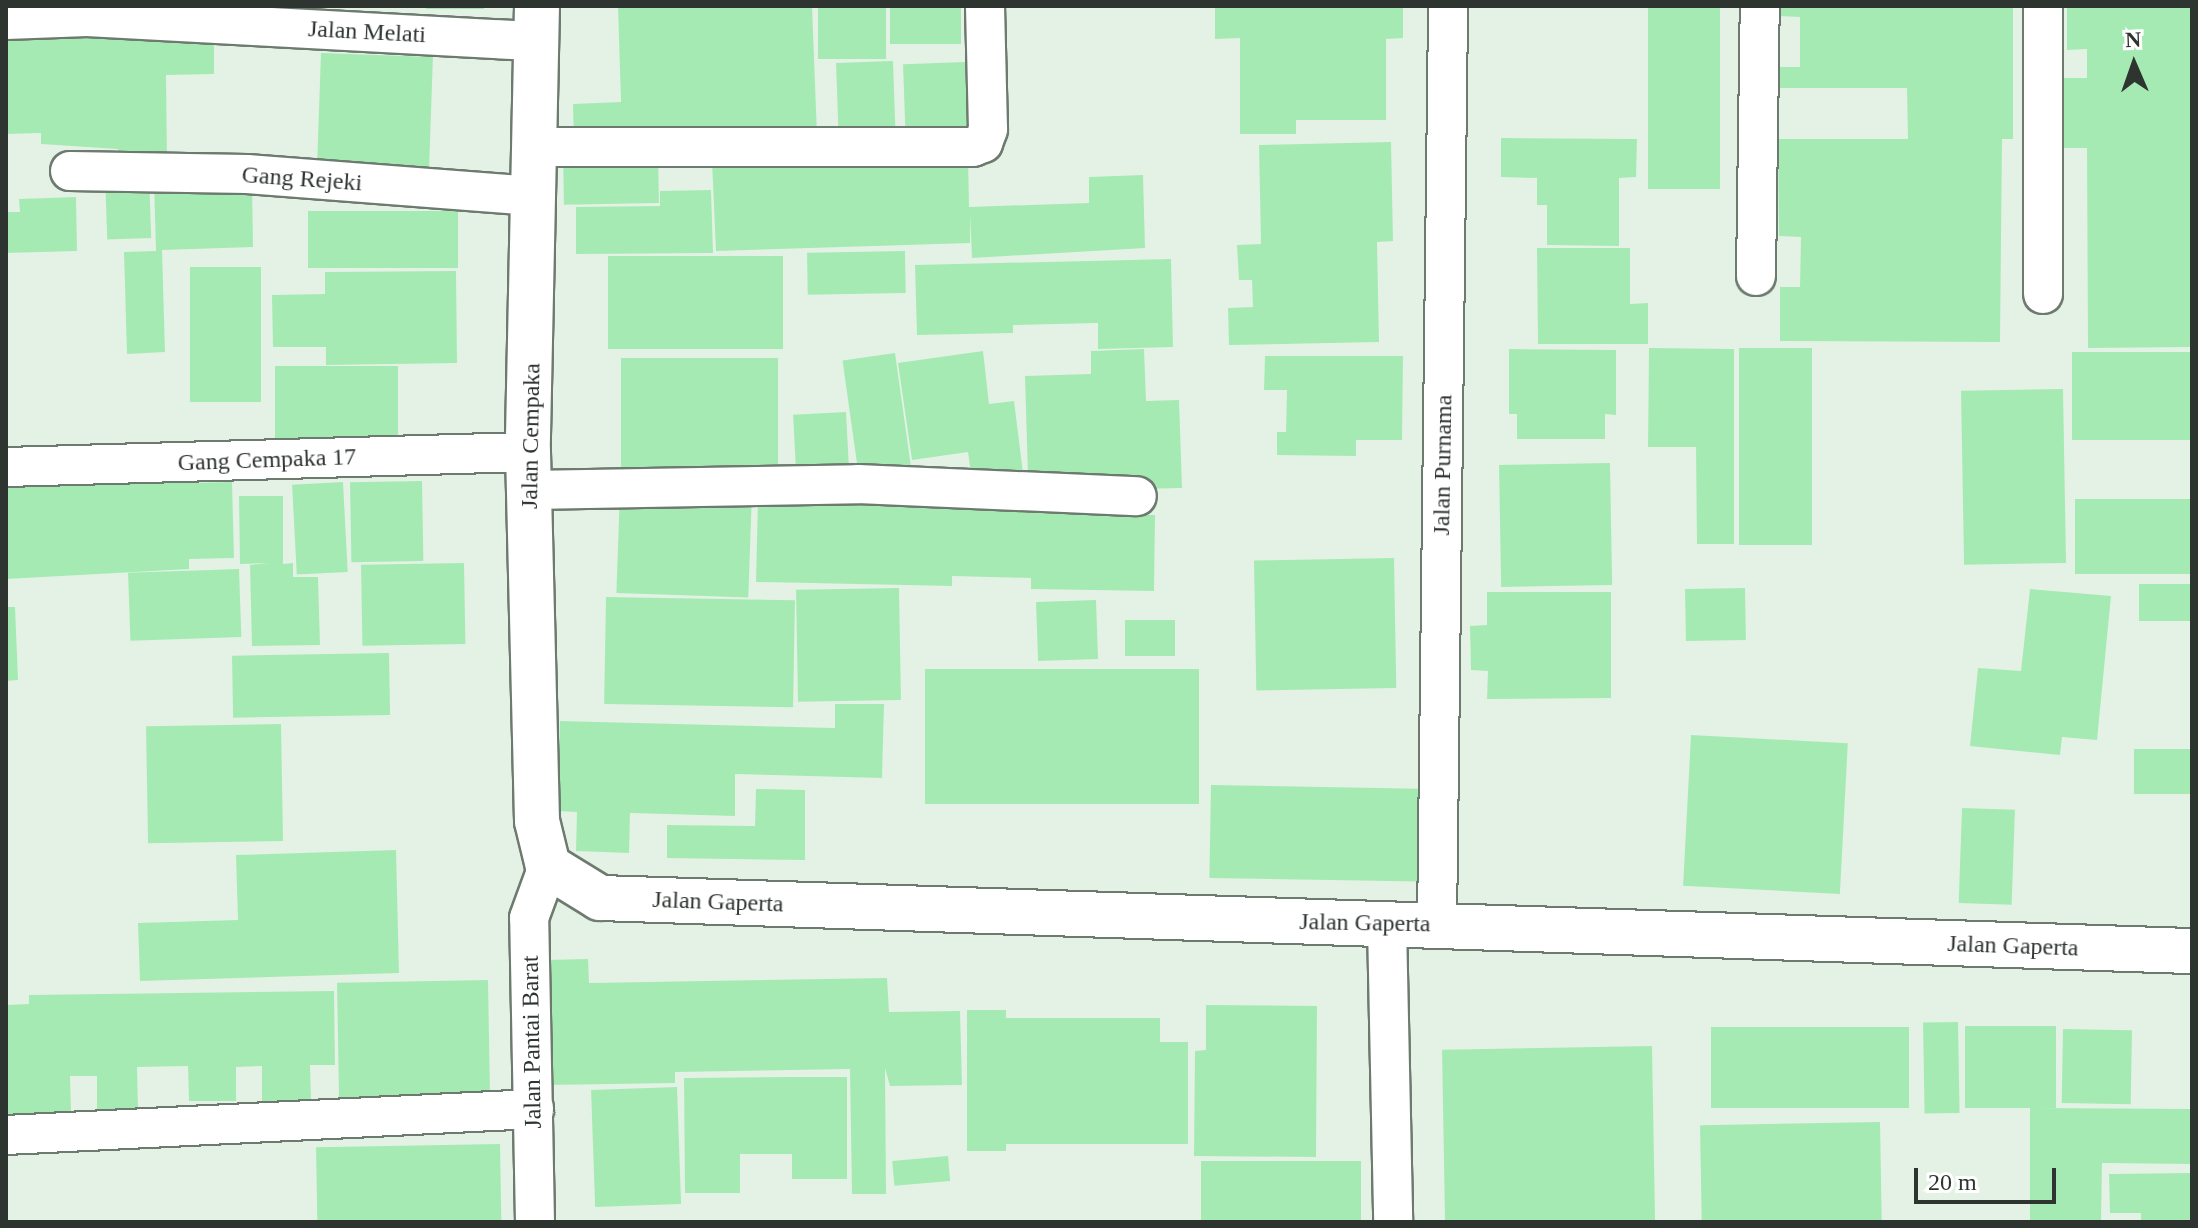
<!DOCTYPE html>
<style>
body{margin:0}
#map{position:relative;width:2198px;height:1228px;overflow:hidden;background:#e4f2e6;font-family:"Times New Roman",serif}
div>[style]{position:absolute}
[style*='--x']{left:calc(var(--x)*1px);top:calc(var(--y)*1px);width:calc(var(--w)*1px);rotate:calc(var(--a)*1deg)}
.building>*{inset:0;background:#a6eab3;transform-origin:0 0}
.roads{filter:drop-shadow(2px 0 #6d7a6f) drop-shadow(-2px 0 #6d7a6f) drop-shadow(0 2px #6d7a6f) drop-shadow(0 -2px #6d7a6f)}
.street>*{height:38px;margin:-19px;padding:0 19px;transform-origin:19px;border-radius:19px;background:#fff}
.secondary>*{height:44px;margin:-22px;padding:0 22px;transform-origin:22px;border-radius:22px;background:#fff}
span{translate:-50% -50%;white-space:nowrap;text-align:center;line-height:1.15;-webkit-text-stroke:8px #fff;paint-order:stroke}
.street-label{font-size:24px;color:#2e342f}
.frame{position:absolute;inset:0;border:8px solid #2e342f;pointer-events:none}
.north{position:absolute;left:2094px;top:24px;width:80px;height:80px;-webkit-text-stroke:6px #fff;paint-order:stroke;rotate:358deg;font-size:22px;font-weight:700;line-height:32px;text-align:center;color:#2e342f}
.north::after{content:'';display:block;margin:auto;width:28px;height:36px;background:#2e342f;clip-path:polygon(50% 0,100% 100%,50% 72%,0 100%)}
.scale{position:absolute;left:1914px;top:1168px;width:142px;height:36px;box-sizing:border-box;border:4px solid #2e342f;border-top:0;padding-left:10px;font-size:24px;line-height:28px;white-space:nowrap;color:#2e342f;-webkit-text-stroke:6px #fff;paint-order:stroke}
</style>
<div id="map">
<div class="building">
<i style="left:426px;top:6px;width:58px;height:3px"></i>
<i style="clip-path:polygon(618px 6px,812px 6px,817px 135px,574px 145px,573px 104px,621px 102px)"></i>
<i style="left:818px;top:6px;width:68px;height:53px"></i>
<i style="left:890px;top:6px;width:71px;height:38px"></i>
<i style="clip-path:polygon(1215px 6px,1403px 6px,1403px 38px,1386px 39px,1386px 120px,1296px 120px,1296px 134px,1240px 134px,1240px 38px,1215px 39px)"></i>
<i style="left:1648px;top:6px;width:72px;height:183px"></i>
<i style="clip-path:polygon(1778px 6px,2013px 6px,2013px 139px,2002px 139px,2000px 342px,1780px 341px,1780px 287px,1800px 287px,1801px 237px,1779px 236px,1778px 139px,1908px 139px,1907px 88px,1772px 88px,1772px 67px,1800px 67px,1800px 17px,1777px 16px)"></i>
<i style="clip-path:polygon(2067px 6px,2192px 6px,2192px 347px,2088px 348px,2087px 148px,2061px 148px,2060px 78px,2087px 78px,2087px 49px,2067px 50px)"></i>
<i style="clip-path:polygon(39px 32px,39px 38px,214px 35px,214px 74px,166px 75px,167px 163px,118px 164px,118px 149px,41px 144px,41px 133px,7px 134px,6px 33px)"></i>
<i style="left:321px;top:53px;width:112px;height:116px;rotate:2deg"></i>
<i style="left:893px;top:61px;width:74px;height:57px;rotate:88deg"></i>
<i style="left:965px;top:62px;width:67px;height:62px;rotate:88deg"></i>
<i style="clip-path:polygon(1501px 138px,1637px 139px,1636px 177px,1619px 178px,1619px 246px,1547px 245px,1547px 205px,1537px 205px,1537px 178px,1501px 177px)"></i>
<i style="clip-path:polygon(1391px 142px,1393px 241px,1377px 242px,1379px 342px,1229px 345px,1228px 308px,1253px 307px,1252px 280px,1239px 280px,1237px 245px,1261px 244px,1259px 145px)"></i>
<i style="left:658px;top:150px;width:53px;height:95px;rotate:89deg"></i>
<i style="clip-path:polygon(968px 156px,969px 207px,1089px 203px,1089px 177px,1143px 175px,1145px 248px,972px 258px,970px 214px,970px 243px,716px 251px,712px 161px)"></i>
<i style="left:149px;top:174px;width:64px;height:44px;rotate:88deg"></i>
<i style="clip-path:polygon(252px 180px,253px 247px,162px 250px,165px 352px,127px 354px,124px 252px,156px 251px,154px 183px)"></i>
<i style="clip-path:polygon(711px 190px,713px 253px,576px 254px,576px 207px,660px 206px,660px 191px)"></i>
<i style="clip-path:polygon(76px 197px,77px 251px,6px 253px,6px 212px,20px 212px,19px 199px)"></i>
<i style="left:458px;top:211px;width:57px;height:150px;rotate:90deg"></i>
<i style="clip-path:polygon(1537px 248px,1630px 248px,1630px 304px,1648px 303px,1648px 344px,1538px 344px)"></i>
<i style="left:905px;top:251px;width:42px;height:98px;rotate:89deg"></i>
<i style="left:608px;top:256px;width:175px;height:93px"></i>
<i style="clip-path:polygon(1171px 259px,1173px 347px,1098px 349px,1098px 323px,1013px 325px,1013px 333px,917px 335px,915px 265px)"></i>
<i style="left:261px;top:267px;width:135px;height:71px;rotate:90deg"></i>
<i style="clip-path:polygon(456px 271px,457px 363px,326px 365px,326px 347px,273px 347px,272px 295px,325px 294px,325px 272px)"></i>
<i style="clip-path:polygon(1649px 348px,1734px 349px,1734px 544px,1697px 544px,1696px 447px,1648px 447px)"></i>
<i style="left:1739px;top:348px;width:73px;height:197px"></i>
<i style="clip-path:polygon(1144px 349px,1146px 401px,1179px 400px,1182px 488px,1095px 490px,1094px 474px,1028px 476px,1025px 376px,1091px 374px,1091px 351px)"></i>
<i style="clip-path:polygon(1509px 349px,1616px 350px,1616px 415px,1605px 414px,1605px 439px,1517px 439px,1517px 414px,1509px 414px)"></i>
<i style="clip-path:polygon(983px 351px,989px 404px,1014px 401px,1023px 473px,972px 480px,968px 452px,912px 460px,898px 363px)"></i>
<i style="left:2192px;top:352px;width:88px;height:120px;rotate:90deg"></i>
<i style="left:895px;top:353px;width:115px;height:53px;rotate:82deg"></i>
<i style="clip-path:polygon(1265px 356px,1403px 356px,1402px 440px,1356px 440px,1356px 456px,1277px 455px,1277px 432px,1286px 432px,1287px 390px,1264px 390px)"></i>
<i style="left:621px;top:358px;width:157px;height:116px"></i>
<i style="left:398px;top:366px;width:86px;height:123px;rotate:90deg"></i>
<i style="left:2063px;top:389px;width:174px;height:102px;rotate:89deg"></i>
<i style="left:846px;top:412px;width:64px;height:53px;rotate:87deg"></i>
<i style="left:1610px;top:463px;width:122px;height:111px;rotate:89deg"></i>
<i style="clip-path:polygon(187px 475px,188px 483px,232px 482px,234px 558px,189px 559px,189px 569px,6px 579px,6px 476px)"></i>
<i style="left:422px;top:481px;width:80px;height:72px;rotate:89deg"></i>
<i style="left:343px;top:482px;width:90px;height:51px;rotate:87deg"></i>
<i style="left:620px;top:489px;width:132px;height:104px;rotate:2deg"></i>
<i style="clip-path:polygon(239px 496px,283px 496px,283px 564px,293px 563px,293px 577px,318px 577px,320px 645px,252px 646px,250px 565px,269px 563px,240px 564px)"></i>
<i style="clip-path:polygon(758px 499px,1032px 504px,1032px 513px,1155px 515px,1154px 591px,1031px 589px,1031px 578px,952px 576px,952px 586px,756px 582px)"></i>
<i style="left:2192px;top:499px;width:75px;height:117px;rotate:90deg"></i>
<i style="left:1394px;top:558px;width:130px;height:140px;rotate:89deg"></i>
<i style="left:464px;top:563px;width:81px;height:103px;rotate:89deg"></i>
<i style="left:239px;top:569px;width:68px;height:111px;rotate:88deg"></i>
<i style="left:2192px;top:584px;width:37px;height:53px;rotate:90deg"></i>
<i style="left:899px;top:588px;width:112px;height:103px;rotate:89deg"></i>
<i style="left:1745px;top:588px;width:52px;height:60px;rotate:89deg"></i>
<i style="clip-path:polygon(2030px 589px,2111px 596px,2097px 740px,2062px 737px,2060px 755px,1970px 746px,1978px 668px,2021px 671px)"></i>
<i style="clip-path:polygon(1487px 592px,1611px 592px,1611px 698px,1487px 699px,1488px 671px,1471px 670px,1470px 626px,1487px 625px)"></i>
<i style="left:606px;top:597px;width:189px;height:107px;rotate:1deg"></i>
<i style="left:1096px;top:600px;width:59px;height:60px;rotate:88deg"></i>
<i style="clip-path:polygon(6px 607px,15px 607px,18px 680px,6px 681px)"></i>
<i style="left:1175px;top:620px;width:36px;height:50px;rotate:90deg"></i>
<i style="left:389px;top:653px;width:62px;height:157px;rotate:89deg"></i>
<i style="left:925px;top:669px;width:274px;height:135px"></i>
<i style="clip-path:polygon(835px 704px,884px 704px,882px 778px,735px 774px,735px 816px,630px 813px,629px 853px,576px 851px,577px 812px,557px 811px,560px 721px,835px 728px)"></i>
<i style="left:281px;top:724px;width:117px;height:135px;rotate:89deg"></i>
<i style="left:1691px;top:735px;width:157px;height:151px;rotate:3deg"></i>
<i style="left:2192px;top:749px;width:45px;height:58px;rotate:90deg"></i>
<i style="left:1211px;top:785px;width:208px;height:93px;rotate:1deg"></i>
<i style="clip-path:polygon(756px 789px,805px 790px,805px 860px,667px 858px,667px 825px,755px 826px)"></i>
<i style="left:1962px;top:808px;width:53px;height:95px;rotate:2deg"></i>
<i style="clip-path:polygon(396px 850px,399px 973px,140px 981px,138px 923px,238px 920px,236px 855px)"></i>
<i style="clip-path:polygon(588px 959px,589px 983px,887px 978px,889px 1012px,960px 1011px,962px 1085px,890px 1086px,885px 1068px,886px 1194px,852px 1194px,850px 1069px,675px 1072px,675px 1083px,547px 1085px,545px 960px)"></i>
<i style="left:488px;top:980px;width:124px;height:151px;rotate:89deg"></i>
<i style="clip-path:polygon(334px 991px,335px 1065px,310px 1065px,311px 1101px,262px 1102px,262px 1066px,236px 1067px,236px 1101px,189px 1101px,188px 1066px,137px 1067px,138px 1109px,97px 1109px,97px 1076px,70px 1076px,71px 1113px,30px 1113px,30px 1123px,6px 1124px,6px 1005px,29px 1004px,29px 995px)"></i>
<i style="clip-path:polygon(1206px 1005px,1317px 1006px,1316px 1157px,1194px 1156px,1195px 1051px,1206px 1050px)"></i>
<i style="clip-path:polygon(967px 1010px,1006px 1010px,1006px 1018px,1160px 1018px,1160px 1042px,1188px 1042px,1188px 1144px,1006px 1144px,1006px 1151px,967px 1151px)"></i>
<i style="left:1958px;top:1022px;width:91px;height:35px;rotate:89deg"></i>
<i style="left:1965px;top:1026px;width:91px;height:82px"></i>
<i style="left:1909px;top:1027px;width:81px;height:198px;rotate:90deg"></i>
<i style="left:2063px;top:1029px;width:69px;height:74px;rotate:1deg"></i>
<i style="left:1652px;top:1046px;width:176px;height:210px;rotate:89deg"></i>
<i style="clip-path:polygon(792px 1077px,847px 1077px,847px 1179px,792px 1179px,792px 1154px,740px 1154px,740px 1193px,685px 1193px,684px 1078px)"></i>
<i style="left:677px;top:1087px;width:117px;height:86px;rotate:88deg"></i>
<i style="clip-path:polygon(2030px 1108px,2192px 1109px,2192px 1164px,2102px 1163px,2101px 1222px,2030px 1222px)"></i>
<i style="left:1880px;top:1122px;width:100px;height:180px;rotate:89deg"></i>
<i style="left:500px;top:1144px;width:78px;height:184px;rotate:89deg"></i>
<i style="left:948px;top:1156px;width:25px;height:56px;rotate:85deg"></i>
<i style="left:1201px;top:1161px;width:160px;height:61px"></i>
<i style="clip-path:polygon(2192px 1173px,2192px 1222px,2141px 1222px,2141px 1213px,2110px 1213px,2109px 1174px)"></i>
</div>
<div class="roads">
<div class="street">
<i style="--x:2043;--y:6;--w:288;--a:90"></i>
<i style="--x:6;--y:20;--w:81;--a:-2.1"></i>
<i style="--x:87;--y:17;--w:450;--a:3.1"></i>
<i style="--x:534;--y:147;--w:439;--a:0"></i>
<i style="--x:973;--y:147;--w:11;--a:-22"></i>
<i style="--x:983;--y:143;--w:15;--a:-70"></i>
<i style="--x:988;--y:129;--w:123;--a:-91.4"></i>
<i style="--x:70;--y:171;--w:177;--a:1"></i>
<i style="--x:247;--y:174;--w:287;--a:4.4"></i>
<i style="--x:1756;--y:276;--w:270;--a:-89.2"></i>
<i style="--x:6;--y:467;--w:522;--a:-1.65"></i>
<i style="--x:530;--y:490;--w:328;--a:-1"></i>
<i style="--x:858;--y:484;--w:279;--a:2.5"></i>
<i style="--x:1387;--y:925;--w:297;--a:88.8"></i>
<i style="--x:1437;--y:925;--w:919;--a:-89.31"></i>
<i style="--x:6;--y:1135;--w:529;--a:-2.82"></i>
<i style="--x:535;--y:1222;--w:304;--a:-91.1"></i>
<i style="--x:529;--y:918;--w:55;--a:-69.9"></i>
</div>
<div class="secondary">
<i style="--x:537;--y:6;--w:446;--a:91.2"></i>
<i style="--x:528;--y:452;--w:369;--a:88.6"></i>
<i style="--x:537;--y:821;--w:46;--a:76.3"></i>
<i style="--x:548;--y:866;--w:61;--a:31.6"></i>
<i style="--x:600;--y:898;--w:1593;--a:1.91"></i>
</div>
</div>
<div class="street-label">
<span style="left:367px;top:32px;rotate:3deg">Jalan Melati</span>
<span style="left:302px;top:179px;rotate:4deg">Gang Rejeki</span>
<span style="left:531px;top:436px;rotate:-89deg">Jalan Cempaka</span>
<span style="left:267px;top:460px;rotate:-2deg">Gang Cempaka 17</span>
<span style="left:1443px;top:465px;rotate:-89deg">Jalan Purnama</span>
<span style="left:718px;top:902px;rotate:2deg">Jalan Gaperta</span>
<span style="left:1365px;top:923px;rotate:1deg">Jalan Gaperta</span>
<span style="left:2013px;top:946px;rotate:2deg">Jalan Gaperta</span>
<span style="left:532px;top:1042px;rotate:-91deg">Jalan Pantai Barat</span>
</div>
<div class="frame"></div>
<div class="north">N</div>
<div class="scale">20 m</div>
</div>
